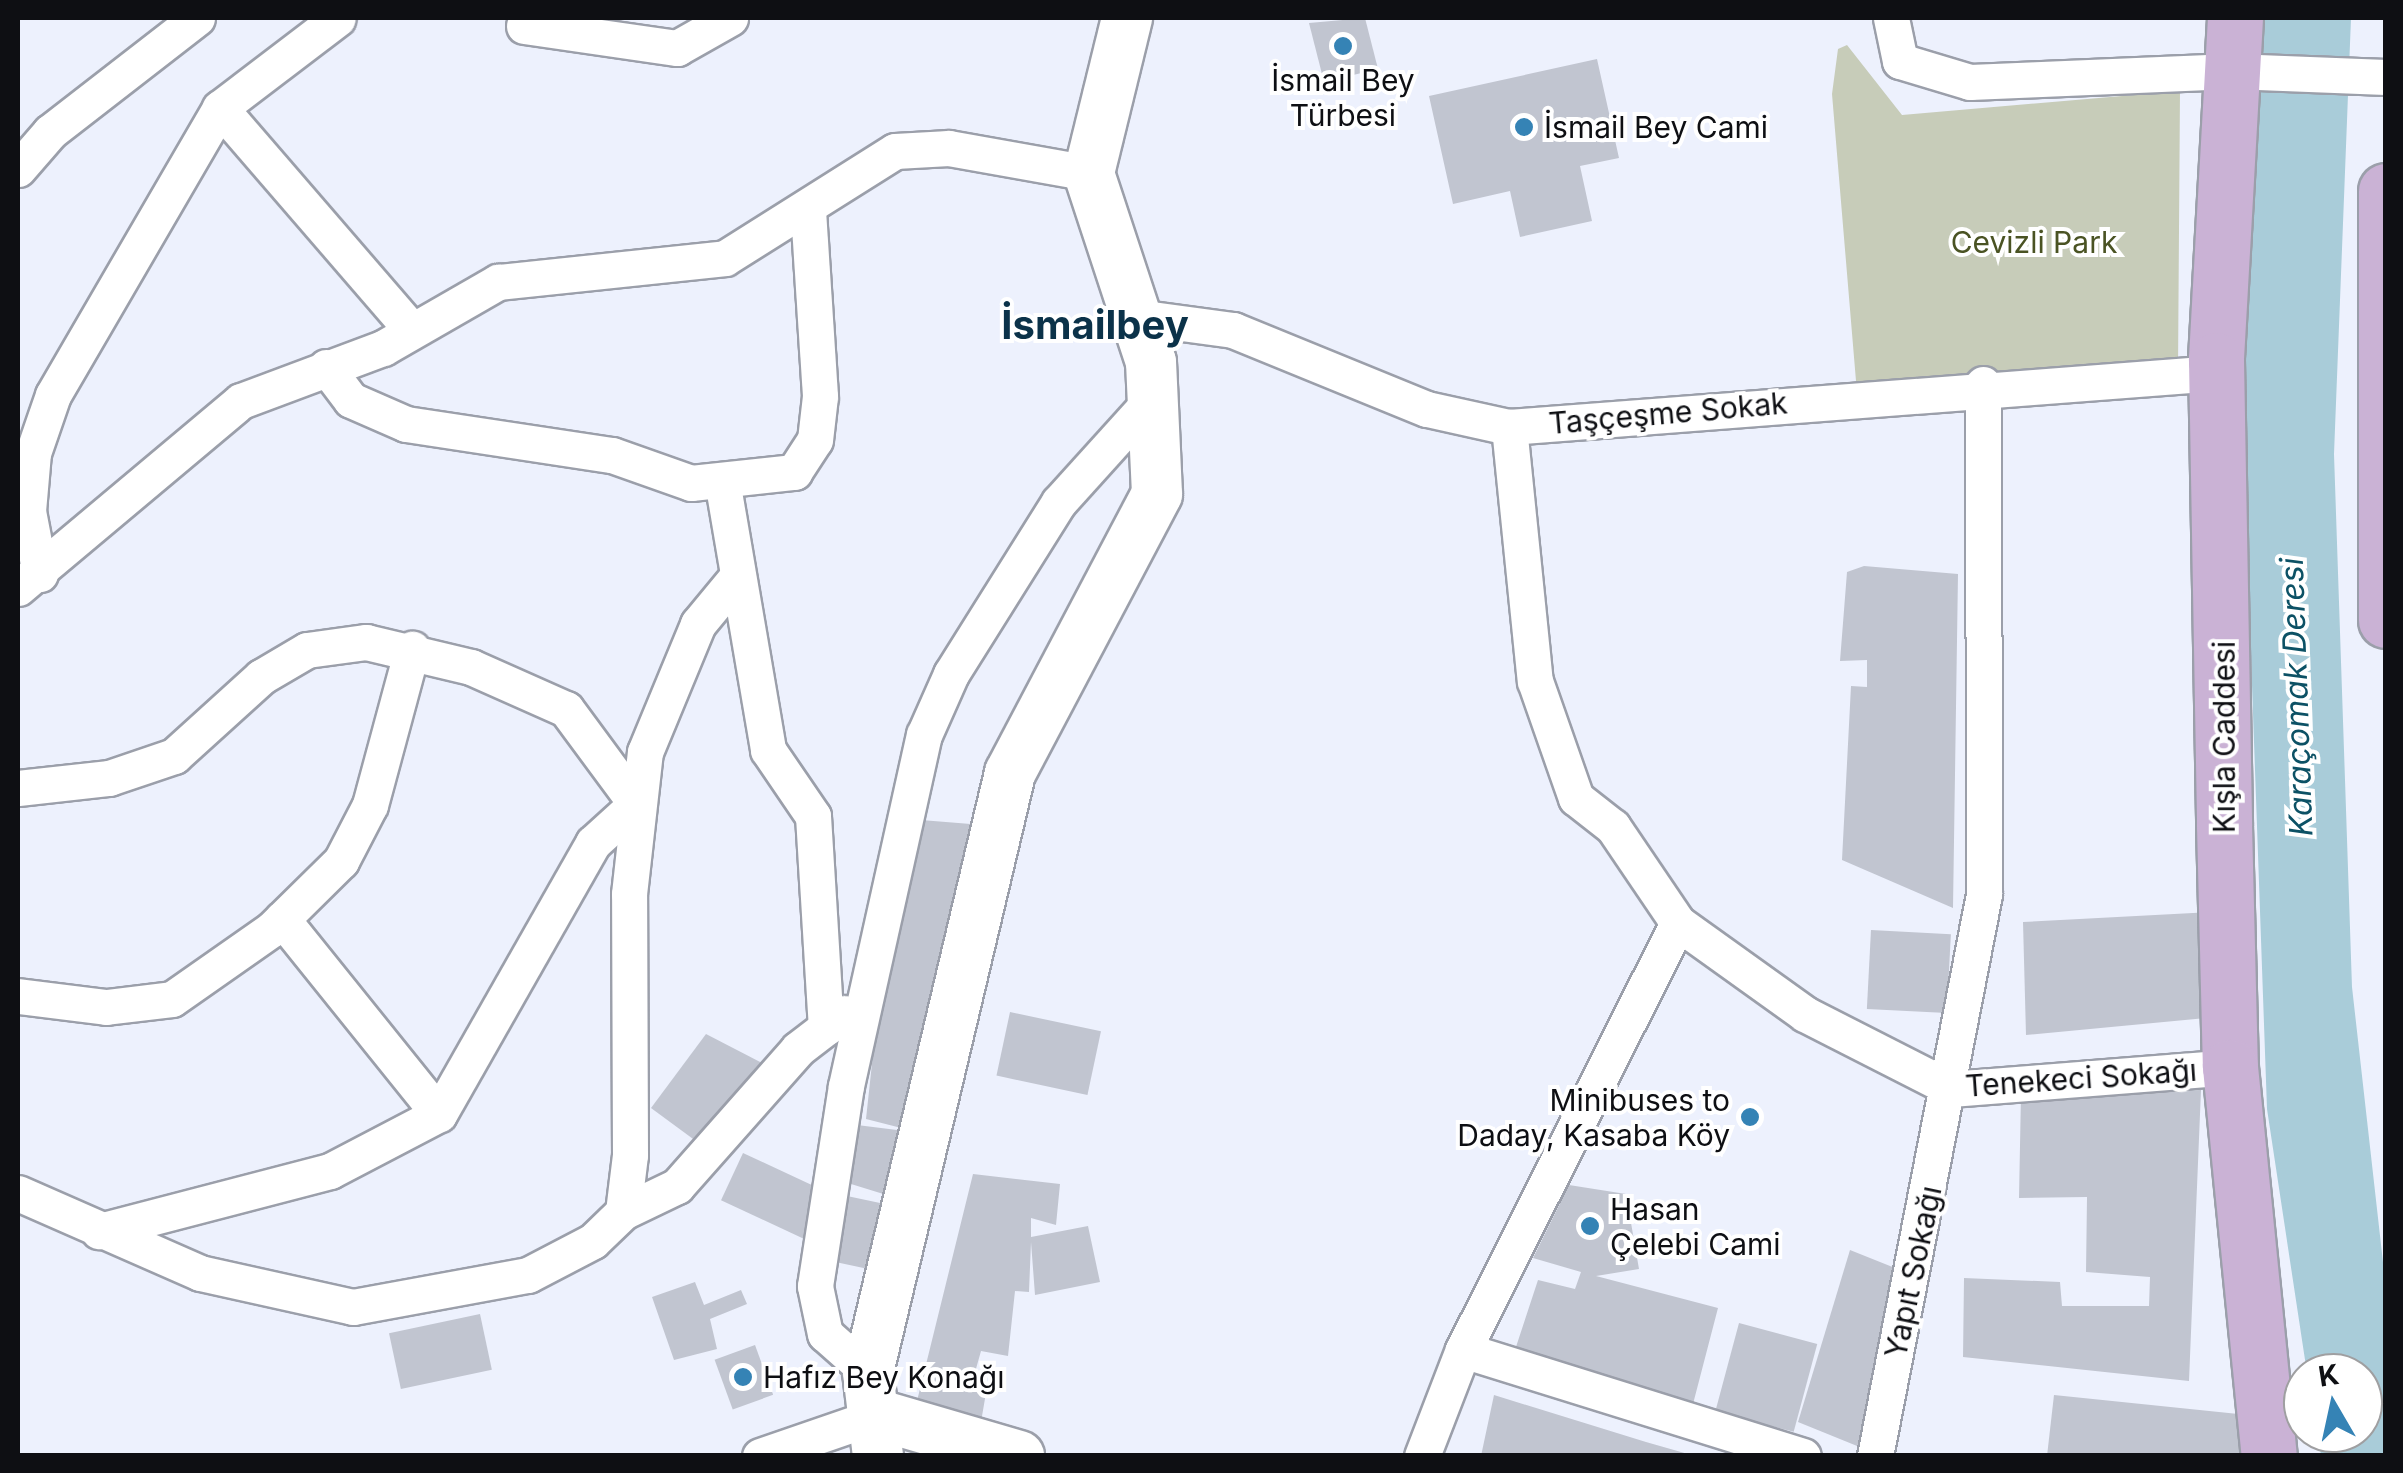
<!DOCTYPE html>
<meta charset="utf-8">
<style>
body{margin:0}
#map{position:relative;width:2403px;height:1473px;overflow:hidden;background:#edf1fd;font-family:Inter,sans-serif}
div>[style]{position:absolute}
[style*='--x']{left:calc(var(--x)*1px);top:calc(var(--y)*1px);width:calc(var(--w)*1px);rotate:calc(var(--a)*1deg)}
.green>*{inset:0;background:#c7ccb9}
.water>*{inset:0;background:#a9ccd9}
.building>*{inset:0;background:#c1c5d0;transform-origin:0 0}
.roads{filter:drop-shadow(2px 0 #9b9faa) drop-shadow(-2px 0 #9b9faa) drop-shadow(0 2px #9b9faa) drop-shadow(0 -2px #9b9faa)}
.street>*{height:35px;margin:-17.5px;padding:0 17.5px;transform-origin:17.5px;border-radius:17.5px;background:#fff}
.secondary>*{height:50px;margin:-25px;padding:0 25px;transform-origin:25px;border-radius:25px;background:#fff}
.primary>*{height:55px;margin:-27.5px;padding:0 27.5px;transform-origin:27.5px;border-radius:27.5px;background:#cab2d5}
.dots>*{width:28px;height:28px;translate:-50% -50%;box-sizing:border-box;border:5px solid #fff;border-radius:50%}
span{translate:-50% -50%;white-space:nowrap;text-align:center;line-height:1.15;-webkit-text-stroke:8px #fff;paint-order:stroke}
.poi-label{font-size:30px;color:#0e0f13}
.left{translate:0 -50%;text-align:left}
.right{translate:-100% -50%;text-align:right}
.park-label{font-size:30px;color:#4a5323}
.street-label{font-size:30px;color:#0e0f13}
.water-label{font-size:32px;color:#0c5165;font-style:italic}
.district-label{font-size:40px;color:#0b3249;font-weight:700}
.frame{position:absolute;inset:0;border:20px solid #0e0f13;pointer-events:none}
.north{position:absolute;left:2283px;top:1353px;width:100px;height:100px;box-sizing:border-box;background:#fff;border:2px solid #9f9fa1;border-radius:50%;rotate:351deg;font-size:28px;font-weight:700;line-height:40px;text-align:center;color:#0e0f13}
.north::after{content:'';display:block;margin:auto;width:35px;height:45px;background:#3583b5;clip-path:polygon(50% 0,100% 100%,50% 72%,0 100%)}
</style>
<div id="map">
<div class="green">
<i style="clip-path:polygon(1847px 45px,1902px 115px,2180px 91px,2178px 370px,1857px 393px,1832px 94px,1838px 49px)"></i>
</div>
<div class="water">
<i style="clip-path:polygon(2258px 18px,2351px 18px,2334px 454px,2352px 987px,2385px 1280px,2385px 1455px,2321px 1455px,2317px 1433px,2363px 1433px,2363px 1373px,2307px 1373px,2267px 1109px,2241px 374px)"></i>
</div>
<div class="building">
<i style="clip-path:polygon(1365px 18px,1378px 69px,1324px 82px,1309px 23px)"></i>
<i style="clip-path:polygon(1597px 59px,1619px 158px,1580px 166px,1592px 221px,1520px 237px,1510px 191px,1453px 204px,1429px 96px)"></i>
<i style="clip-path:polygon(1864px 566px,1958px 574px,1953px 908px,1842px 860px,1851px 686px,1867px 687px,1867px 660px,1840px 661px,1847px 572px)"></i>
<i style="clip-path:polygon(921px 820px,983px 825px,971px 887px,950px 921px,964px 925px,935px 1048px,921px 1133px,906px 1201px,851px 1184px,857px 1125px,921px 1133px,866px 1119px,882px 971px)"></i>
<i style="clip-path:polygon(2212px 912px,2206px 1018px,2026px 1035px,2023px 922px)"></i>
<i style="left:1871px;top:930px;width:80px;height:79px;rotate:3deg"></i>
<i style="left:1010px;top:1012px;width:93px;height:65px;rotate:12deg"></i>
<i style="clip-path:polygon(706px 1034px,772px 1068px,704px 1147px,651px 1108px)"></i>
<i style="clip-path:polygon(2201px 1090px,2189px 1381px,1963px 1357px,1964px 1278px,2060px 1282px,2062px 1306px,2149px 1306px,2150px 1277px,2086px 1272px,2087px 1197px,2019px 1198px,2021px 1093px)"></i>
<i style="left:743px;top:1153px;width:93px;height:52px;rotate:25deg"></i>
<i style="clip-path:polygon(973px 1174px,1060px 1184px,1056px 1225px,1031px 1218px,1031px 1237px,1088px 1226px,1100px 1282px,1035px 1295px,1031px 1242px,1029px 1292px,1015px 1291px,1008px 1356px,981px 1351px,972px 1383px,987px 1387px,981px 1422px,916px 1405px)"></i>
<i style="clip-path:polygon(1569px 1185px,1626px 1194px,1639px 1269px,1596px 1276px,1718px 1308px,1693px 1404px,1514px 1353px,1538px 1280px,1575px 1289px,1581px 1272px,1533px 1258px)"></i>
<i style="left:847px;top:1196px;width:52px;height:67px;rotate:12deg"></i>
<i style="clip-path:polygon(1850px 1250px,1905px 1272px,1867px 1450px,1798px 1422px)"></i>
<i style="clip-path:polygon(695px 1282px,704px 1305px,741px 1290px,747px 1304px,710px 1319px,717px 1349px,674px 1360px,652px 1297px)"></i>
<i style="left:480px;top:1314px;width:57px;height:93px;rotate:78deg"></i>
<i style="left:1739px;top:1323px;width:81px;height:91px;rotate:15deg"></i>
<i style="left:755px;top:1345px;width:53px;height:43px;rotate:70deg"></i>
<i style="clip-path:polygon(1494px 1395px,1646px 1442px,1695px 1456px,1481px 1456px)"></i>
<i style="clip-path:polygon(2054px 1395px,2248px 1415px,2248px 1456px,2047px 1456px)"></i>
</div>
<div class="roads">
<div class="street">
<i style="--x:1891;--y:18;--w:44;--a:78.2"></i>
<i style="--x:1900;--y:61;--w:73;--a:16.7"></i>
<i style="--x:1970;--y:82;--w:262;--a:-2.4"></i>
<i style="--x:2232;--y:71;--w:154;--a:2.2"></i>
<i style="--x:524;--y:26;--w:155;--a:8.2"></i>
<i style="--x:677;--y:48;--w:61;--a:-29.5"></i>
<i style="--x:220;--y:108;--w:292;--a:49.2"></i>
<i style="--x:18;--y:169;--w:49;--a:-49.1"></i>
<i style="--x:50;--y:132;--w:186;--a:-37.8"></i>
<i style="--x:1137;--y:317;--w:97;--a:7.7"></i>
<i style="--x:1233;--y:330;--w:209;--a:22.2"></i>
<i style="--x:1427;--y:409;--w:84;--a:12.4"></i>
<i style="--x:1509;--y:427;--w:709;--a:-4.37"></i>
<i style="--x:326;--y:367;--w:41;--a:52.9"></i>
<i style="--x:351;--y:400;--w:60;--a:23.6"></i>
<i style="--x:406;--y:424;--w:208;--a:8.6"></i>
<i style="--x:612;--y:455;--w:84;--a:19.5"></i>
<i style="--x:691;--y:483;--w:104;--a:-6.1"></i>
<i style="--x:794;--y:472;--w:38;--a:-57"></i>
<i style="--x:815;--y:440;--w:44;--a:-83.5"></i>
<i style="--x:820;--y:396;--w:184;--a:-93.7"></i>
<i style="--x:1509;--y:427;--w:255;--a:84.2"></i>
<i style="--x:1535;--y:681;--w:124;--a:70.7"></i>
<i style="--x:1576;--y:798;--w:47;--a:38.1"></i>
<i style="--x:1613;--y:827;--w:116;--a:55.9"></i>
<i style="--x:1678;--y:923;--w:156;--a:35.6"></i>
<i style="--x:1805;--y:1014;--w:165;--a:27"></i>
<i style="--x:1952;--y:1089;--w:279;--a:-4.5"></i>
<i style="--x:723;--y:486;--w:268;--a:80.3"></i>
<i style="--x:768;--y:750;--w:80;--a:55.7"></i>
<i style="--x:813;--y:816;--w:212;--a:86.5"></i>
<i style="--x:40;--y:574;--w:64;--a:-100.8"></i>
<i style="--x:28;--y:511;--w:58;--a:-85.1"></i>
<i style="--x:33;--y:453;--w:61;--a:-71"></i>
<i style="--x:53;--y:395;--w:332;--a:-59.8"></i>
<i style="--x:220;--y:108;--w:148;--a:-37.3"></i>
<i style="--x:18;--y:588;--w:291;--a:-40"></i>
<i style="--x:241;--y:401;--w:152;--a:-20.5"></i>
<i style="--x:383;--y:348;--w:133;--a:-29.9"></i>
<i style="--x:498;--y:282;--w:228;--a:-6"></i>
<i style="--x:725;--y:258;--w:201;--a:-32.2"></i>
<i style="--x:895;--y:151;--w:54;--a:-3.2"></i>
<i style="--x:949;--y:148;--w:142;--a:10.1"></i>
<i style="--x:18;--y:788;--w:92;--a:-6.3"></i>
<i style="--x:109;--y:778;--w:69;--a:-18.7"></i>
<i style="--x:174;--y:756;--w:118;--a:-42.2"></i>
<i style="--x:261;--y:677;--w:53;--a:-30.4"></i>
<i style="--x:307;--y:650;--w:60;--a:-7.7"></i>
<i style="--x:366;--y:642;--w:108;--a:13.4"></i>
<i style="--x:471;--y:667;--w:104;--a:23.9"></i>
<i style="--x:566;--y:709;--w:118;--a:53.6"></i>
<i style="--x:636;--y:804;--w:58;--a:137.8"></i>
<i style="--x:593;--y:843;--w:312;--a:119.6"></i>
<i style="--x:439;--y:1114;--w:123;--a:152.4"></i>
<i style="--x:330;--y:1171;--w:239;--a:165.4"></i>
<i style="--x:282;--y:919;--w:250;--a:51.2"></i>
<i style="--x:18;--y:996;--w:89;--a:7.1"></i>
<i style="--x:106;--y:1007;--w:66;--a:-6.9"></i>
<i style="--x:172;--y:999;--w:122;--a:-35"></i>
<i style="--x:272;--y:929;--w:97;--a:-44.6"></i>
<i style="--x:341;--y:861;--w:63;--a:-62.6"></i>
<i style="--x:370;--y:805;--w:162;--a:-74.9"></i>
<i style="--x:18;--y:1193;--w:199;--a:23.7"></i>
<i style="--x:200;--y:1273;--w:157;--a:12.5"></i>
<i style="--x:353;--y:1307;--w:178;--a:-10.4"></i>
<i style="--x:528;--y:1275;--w:73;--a:-27.6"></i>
<i style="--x:593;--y:1241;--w:42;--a:-44"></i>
<i style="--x:623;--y:1212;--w:57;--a:-83"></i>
<i style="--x:630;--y:1155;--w:261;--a:-90.2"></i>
<i style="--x:629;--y:894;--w:143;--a:-83.6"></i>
<i style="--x:645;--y:752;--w:139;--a:-67.5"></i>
<i style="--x:698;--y:624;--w:60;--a:-50.4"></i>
<i style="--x:623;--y:1212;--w:60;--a:-25.7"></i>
<i style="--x:677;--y:1186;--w:183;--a:-48.5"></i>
<i style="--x:798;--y:1049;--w:59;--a:-37.5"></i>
<i style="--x:1463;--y:1350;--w:356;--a:17.3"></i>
<i style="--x:868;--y:1372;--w:57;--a:-138.5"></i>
<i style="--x:825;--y:1334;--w:49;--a:-101.8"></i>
<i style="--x:815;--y:1286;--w:202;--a:-81.2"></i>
<i style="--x:846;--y:1086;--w:360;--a:-77.5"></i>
<i style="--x:924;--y:735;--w:67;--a:-66.1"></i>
<i style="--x:951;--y:674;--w:203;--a:-57.9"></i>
<i style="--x:1059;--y:502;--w:139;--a:-47.9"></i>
<i style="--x:760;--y:1456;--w:126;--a:-19"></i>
<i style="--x:1422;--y:1456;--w:114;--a:-68.9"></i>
<i style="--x:1463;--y:1350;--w:478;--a:-63.3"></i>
<i style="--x:1875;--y:1456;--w:572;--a:-79.02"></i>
<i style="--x:1984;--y:894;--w:510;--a:-90.11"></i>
</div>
<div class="secondary">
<i style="--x:879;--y:1415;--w:146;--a:16.3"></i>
<i style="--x:878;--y:1456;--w:85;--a:-96.8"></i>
<i style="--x:868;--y:1372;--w:616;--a:-76.66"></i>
<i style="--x:1010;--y:773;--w:315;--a:-62.2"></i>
<i style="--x:1157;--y:494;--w:132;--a:-92.6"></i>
<i style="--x:1151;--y:362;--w:199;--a:-108.2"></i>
<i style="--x:1089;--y:173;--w:160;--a:-76.2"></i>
</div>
<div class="primary">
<i style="--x:2235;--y:18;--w:343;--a:93.2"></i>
<i style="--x:2216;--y:360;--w:465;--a:89"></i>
<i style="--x:2224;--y:825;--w:242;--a:88.6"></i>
<i style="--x:2230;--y:1067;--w:391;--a:84.3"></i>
<i style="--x:2386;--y:191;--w:429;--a:90"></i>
</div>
</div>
<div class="dots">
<i style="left:1343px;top:46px;background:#3583b5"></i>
<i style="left:1524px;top:127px;background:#3583b5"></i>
<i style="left:1750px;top:1117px;background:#3583b5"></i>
<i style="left:1590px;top:1226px;background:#3583b5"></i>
<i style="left:743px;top:1377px;background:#3583b5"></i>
</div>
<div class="poi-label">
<span style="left:1343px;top:97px">İsmail Bey<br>Türbesi</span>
<span class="left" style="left:1544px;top:127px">İsmail Bey Cami</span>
<span class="right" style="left:1730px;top:1117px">Minibuses to<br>Daday, Kasaba Köy</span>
<span class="left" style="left:1610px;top:1226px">Hasan<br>Çelebi Cami</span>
<span class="left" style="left:763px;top:1377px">Hafız Bey Konağı</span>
</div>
<div class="park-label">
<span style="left:2034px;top:242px">Cevizli Park</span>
</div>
<div class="street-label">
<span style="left:1668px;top:413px;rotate:-5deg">Taşçeşme Sokak</span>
<span style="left:2224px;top:737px;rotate:-90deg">Kışla Caddesi</span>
<span style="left:2081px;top:1078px;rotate:-4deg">Tenekeci Sokağı</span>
<span style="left:1913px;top:1272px;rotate:-78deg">Yapıt Sokağı</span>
</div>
<div class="water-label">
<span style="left:2297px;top:697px;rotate:-92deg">Karaçomak Deresi</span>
</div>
<div class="district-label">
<span style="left:1095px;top:325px">İsmailbey</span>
</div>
<div class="frame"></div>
<div class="north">K</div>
</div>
